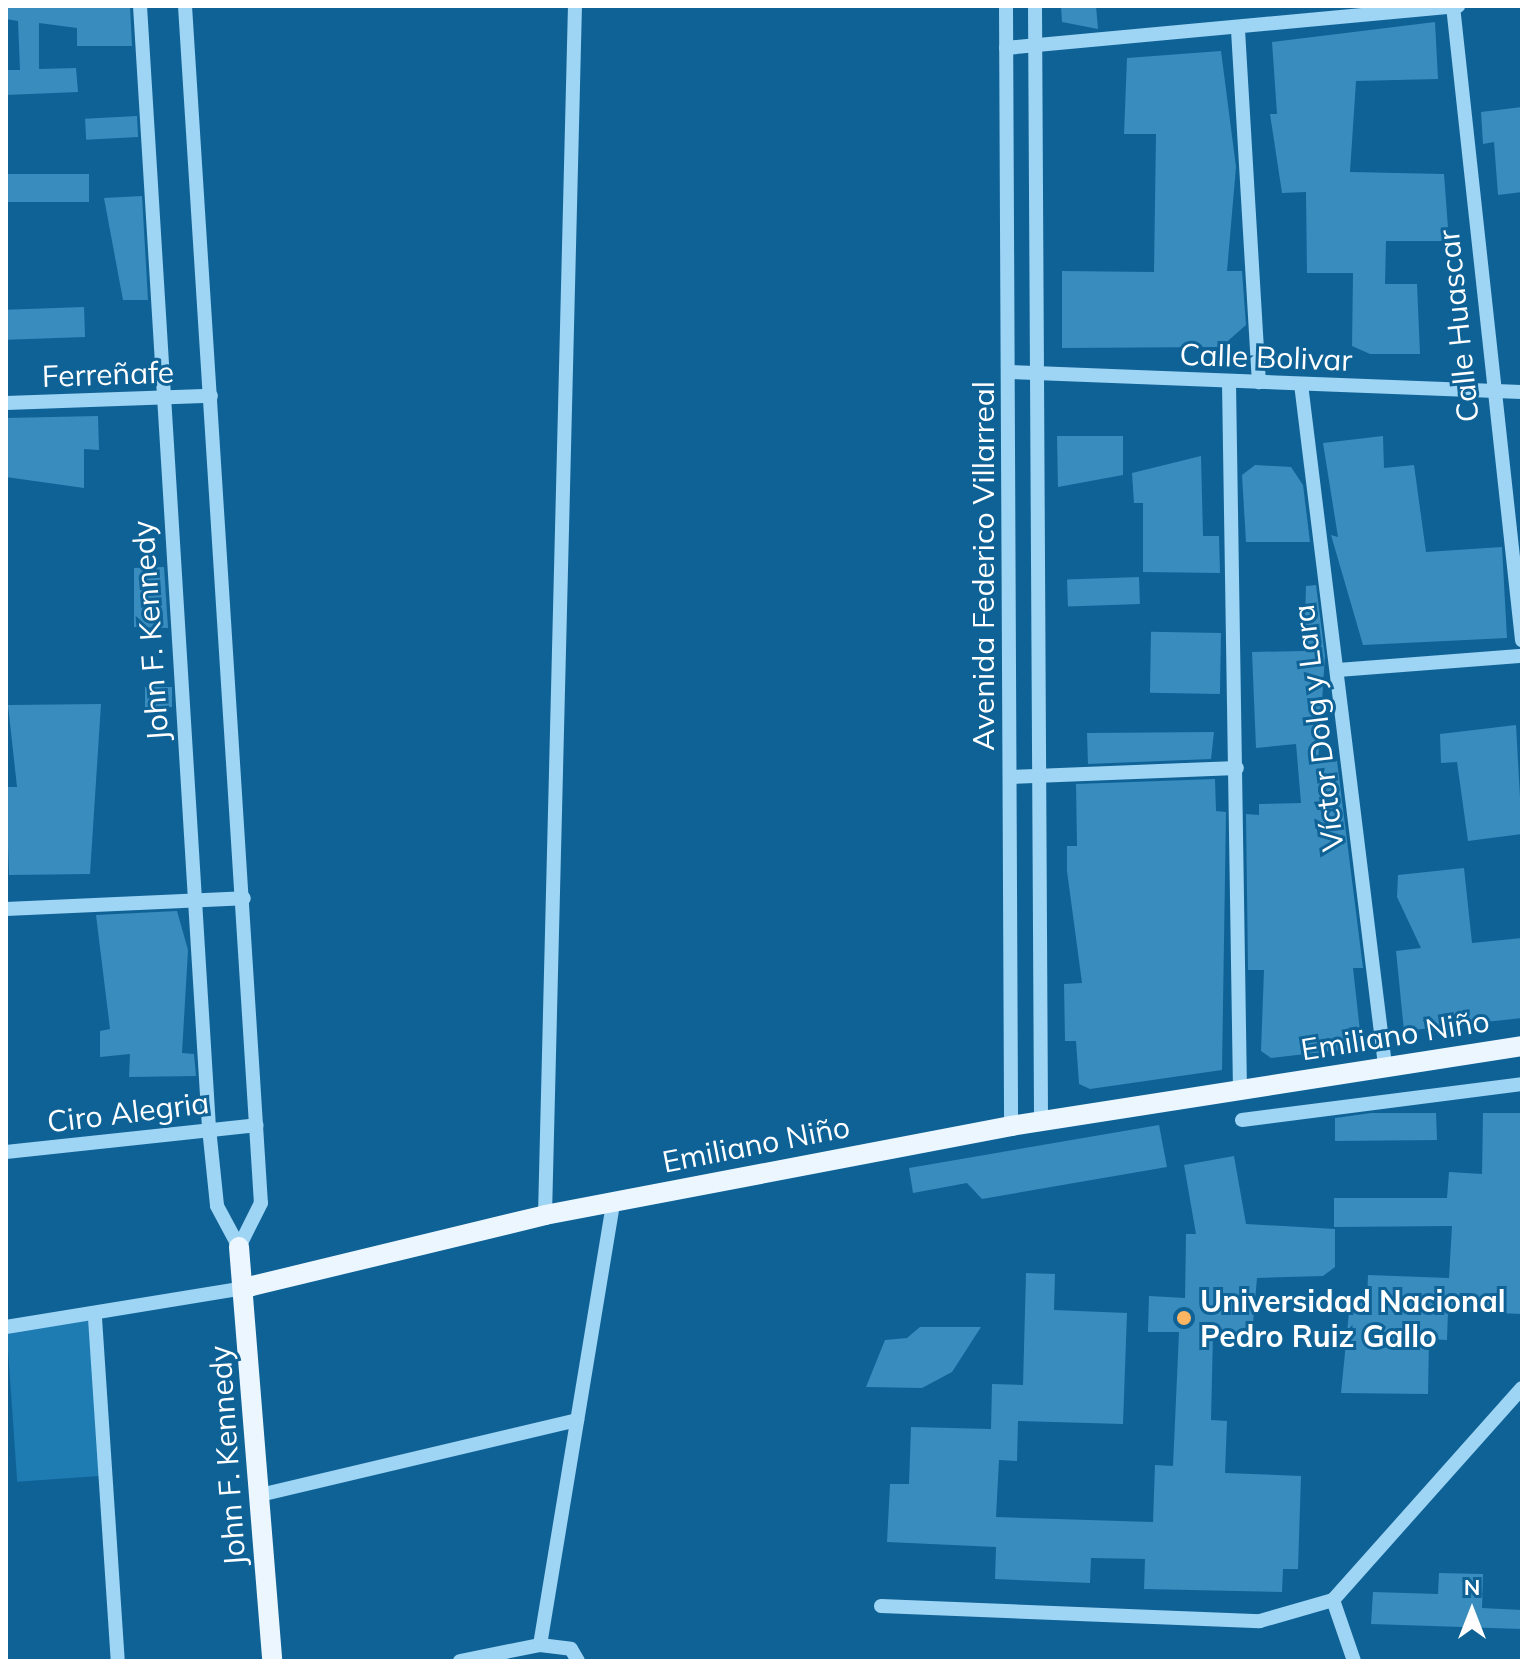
<!DOCTYPE html>
<meta charset="utf-8">
<style>
body{margin:0}
#map{position:relative;width:1528px;height:1667px;overflow:hidden;background:#0f6296;font-family:Mulish,sans-serif}
div>[style]{position:absolute}
[style*='--x']{left:calc(var(--x)*1px);top:calc(var(--y)*1px);width:calc(var(--w)*1px);rotate:calc(var(--a)*1deg)}
.green>*{inset:0;background:#1e7cb3;transform-origin:0 0}
.building>*{inset:0;background:#388cbe;transform-origin:0 0}
.minor>*{height:14px;margin:-7px;padding:0 7px;transform-origin:7px;border-radius:7px;background:#9ed4f4}
.major>*{height:20px;margin:-10px;padding:0 10px;transform-origin:10px;border-radius:10px;background:#ebf6ff}
.dots>*{width:22px;height:22px;translate:-50% -50%;box-sizing:border-box;border:4px solid #0f6296;border-radius:50%}
span{translate:-50% -50%;white-space:nowrap;text-align:center;line-height:1.15;-webkit-text-stroke:6px #0f6296;paint-order:stroke}
.street-label{font-size:30px;color:#fff}
.poi-label{font-size:30px;color:#fff;font-weight:700}
.left{translate:0 -50%;text-align:left}
.frame{position:absolute;inset:0;border:8px solid #fff;pointer-events:none}
.north{position:absolute;left:1432px;top:1571px;width:80px;height:80px;-webkit-text-stroke:6px #0f6296;paint-order:stroke;rotate:0deg;font-size:22px;font-weight:700;line-height:32px;text-align:center;color:#fff}
.north::after{content:'';display:block;margin:auto;width:28px;height:36px;background:#fff;clip-path:polygon(50% 0,100% 100%,50% 72%,0 100%)}
</style>
<div id="map">
<div class="green">
<i style="left:95px;top:1318px;width:158px;height:89px;rotate:86deg"></i>
</div>
<div class="building">
<i style="clip-path:polygon(6px 6px,130px 6px,132px 46px,77px 46px,77px 28px,39px 23px,39px 69px,76px 68px,78px 92px,6px 95px,6px 70px,20px 70px,18px 21px,6px 19px)"></i>
<i style="clip-path:polygon(1061px 6px,1096px 6px,1098px 29px,1062px 22px)"></i>
<i style="clip-path:polygon(1435px 22px,1438px 79px,1356px 81px,1350px 172px,1444px 174px,1449px 241px,1386px 241px,1385px 284px,1417px 284px,1420px 354px,1370px 354px,1352px 346px,1353px 273px,1307px 273px,1306px 192px,1282px 193px,1270px 114px,1277px 114px,1272px 42px)"></i>
<i style="clip-path:polygon(1221px 51px,1236px 167px,1227px 271px,1242px 271px,1246px 325px,1221px 347px,1062px 348px,1062px 271px,1154px 272px,1156px 134px,1124px 134px,1127px 58px)"></i>
<i style="clip-path:polygon(1522px 107px,1522px 192px,1498px 195px,1494px 142px,1483px 144px,1481px 112px)"></i>
<i style="left:137px;top:116px;width:21px;height:52px;rotate:87deg"></i>
<i style="left:89px;top:174px;width:28px;height:83px;rotate:90deg"></i>
<i style="clip-path:polygon(142px 196px,148px 300px,123px 300px,104px 198px)"></i>
<i style="left:84px;top:307px;width:30px;height:78px;rotate:88deg"></i>
<i style="clip-path:polygon(98px 416px,99px 450px,84px 449px,84px 488px,6px 477px,6px 418px)"></i>
<i style="clip-path:polygon(1057px 436px,1123px 436px,1123px 475px,1058px 487px)"></i>
<i style="clip-path:polygon(1383px 436px,1384px 468px,1414px 465px,1426px 552px,1502px 547px,1507px 638px,1363px 645px,1331px 535px,1338px 537px,1323px 443px)"></i>
<i style="clip-path:polygon(1201px 456px,1203px 536px,1219px 536px,1220px 573px,1143px 572px,1143px 503px,1134px 503px,1132px 473px)"></i>
<i style="clip-path:polygon(1255px 465px,1291px 467px,1303px 485px,1310px 542px,1246px 542px,1242px 475px)"></i>
<i style="clip-path:polygon(164px 567px,168px 628px,134px 627px,134px 568px)"></i>
<i style="left:1139px;top:577px;width:27px;height:72px;rotate:88deg"></i>
<i style="clip-path:polygon(1316px 585px,1325px 656px,1318px 762px,1337px 761px,1363px 968px,1353px 968px,1360px 1031px,1349px 1049px,1271px 1058px,1261px 1051px,1264px 970px,1248px 970px,1246px 814px,1259px 815px,1259px 804px,1301px 803px,1296px 744px,1256px 748px,1252px 652px,1304px 651px,1306px 586px)"></i>
<i style="left:1221px;top:633px;width:61px;height:70px;rotate:91deg"></i>
<i style="left:145px;top:687px;width:27px;height:20px"></i>
<i style="clip-path:polygon(101px 704px,90px 874px,9px 875px,6px 787px,17px 787px,8px 705px)"></i>
<i style="clip-path:polygon(1516px 725px,1522px 834px,1468px 841px,1457px 762px,1441px 763px,1440px 734px)"></i>
<i style="clip-path:polygon(1214px 732px,1211px 759px,1088px 764px,1087px 733px)"></i>
<i style="clip-path:polygon(1215px 779px,1216px 811px,1226px 812px,1222px 1070px,1090px 1089px,1079px 1084px,1076px 1041px,1065px 1041px,1064px 984px,1082px 983px,1067px 871px,1067px 846px,1077px 846px,1076px 784px)"></i>
<i style="clip-path:polygon(1464px 868px,1472px 943px,1522px 938px,1522px 1018px,1404px 1031px,1396px 951px,1421px 948px,1397px 897px,1398px 875px)"></i>
<i style="clip-path:polygon(177px 911px,188px 950px,182px 1053px,194px 1054px,196px 1076px,129px 1077px,130px 1054px,100px 1057px,100px 1031px,110px 1029px,96px 915px)"></i>
<i style="clip-path:polygon(1371px 1113px,1436px 1113px,1437px 1140px,1335px 1141px,1335px 1118px)"></i>
<i style="clip-path:polygon(1483px 1113px,1522px 1113px,1522px 1314px,1448px 1311px,1447px 1340px,1429px 1339px,1428px 1394px,1341px 1393px,1350px 1302px,1367px 1303px,1368px 1275px,1449px 1278px,1452px 1226px,1334px 1227px,1334px 1198px,1447px 1198px,1449px 1172px,1482px 1174px)"></i>
<i style="clip-path:polygon(1159px 1125px,1167px 1167px,982px 1199px,967px 1183px,913px 1193px,909px 1168px)"></i>
<i style="clip-path:polygon(1234px 1156px,1246px 1224px,1335px 1229px,1335px 1267px,1323px 1276px,1257px 1278px,1252px 1335px,1213px 1334px,1211px 1420px,1227px 1421px,1225px 1473px,1301px 1476px,1298px 1569px,1283px 1569px,1282px 1592px,1144px 1589px,1145px 1559px,1091px 1558px,1090px 1583px,995px 1579px,996px 1547px,887px 1542px,890px 1484px,909px 1484px,911px 1427px,991px 1429px,992px 1384px,1023px 1385px,1026px 1273px,1055px 1274px,1054px 1310px,1127px 1313px,1123px 1424px,1018px 1421px,1017px 1461px,999px 1460px,996px 1517px,1153px 1522px,1155px 1465px,1173px 1466px,1179px 1332px,1148px 1332px,1149px 1296px,1185px 1298px,1186px 1234px,1196px 1234px,1184px 1165px)"></i>
<i style="clip-path:polygon(920px 1327px,981px 1327px,952px 1372px,922px 1388px,866px 1387px,885px 1340px,907px 1338px)"></i>
<i style="clip-path:polygon(1439px 1573px,1483px 1574px,1482px 1608px,1522px 1610px,1522px 1629px,1371px 1624px,1373px 1592px,1438px 1594px)"></i>
</div>
<div class="minor">
<i style="--x:140;--y:6;--w:1124;--a:86.48"></i>
<i style="--x:209;--y:1128;--w:78;--a:84.1"></i>
<i style="--x:217;--y:1206;--w:47;--a:61.8"></i>
<i style="--x:185;--y:6;--w:1199;--a:86.37"></i>
<i style="--x:261;--y:1203;--w:49;--a:116.6"></i>
<i style="--x:1006;--y:6;--w:1120;--a:89.74"></i>
<i style="--x:1035;--y:6;--w:1114;--a:89.69"></i>
<i style="--x:1453;--y:6;--w:638;--a:83.79"></i>
<i style="--x:1238;--y:30;--w:353;--a:86.6"></i>
<i style="--x:1006;--y:48;--w:454;--a:-5.3"></i>
<i style="--x:1009;--y:372;--w:513;--a:2.23"></i>
<i style="--x:1229;--y:383;--w:708;--a:89.11"></i>
<i style="--x:1301;--y:384;--w:686;--a:82.97"></i>
<i style="--x:6;--y:403;--w:205;--a:-2"></i>
<i style="--x:1338;--y:670;--w:185;--a:-4.4"></i>
<i style="--x:1010;--y:777;--w:227;--a:-2.3"></i>
<i style="--x:6;--y:909;--w:238;--a:-2.6"></i>
<i style="--x:1242;--y:1120;--w:282;--a:-7.3"></i>
<i style="--x:6;--y:1152;--w:252;--a:-6.1"></i>
<i style="--x:545;--y:1215;--w:1209;--a:-88.58"></i>
<i style="--x:95;--y:1318;--w:344;--a:86.2"></i>
<i style="--x:6;--y:1327;--w:241;--a:-9.3"></i>
<i style="--x:260;--y:1495;--w:326;--a:-13.3"></i>
<i style="--x:881;--y:1606;--w:379;--a:2.3"></i>
<i style="--x:1260;--y:1621;--w:76;--a:-16"></i>
<i style="--x:540;--y:1645;--w:31;--a:7"></i>
<i style="--x:571;--y:1649;--w:14;--a:60"></i>
<i style="--x:460;--y:1661;--w:82;--a:-11.3"></i>
<i style="--x:540;--y:1645;--w:449;--a:-80.6"></i>
<i style="--x:1354;--y:1661;--w:65;--a:-109"></i>
<i style="--x:1333;--y:1600;--w:284;--a:-48.3"></i>
</div>
<div class="major">
<i style="--x:239;--y:1247;--w:415;--a:85.4"></i>
<i style="--x:244;--y:1288;--w:310;--a:-13.6"></i>
<i style="--x:545;--y:1215;--w:474;--a:-10.8"></i>
<i style="--x:1011;--y:1126;--w:517;--a:-8.9"></i>
</div>
<div class="dots">
<i style="left:1184px;top:1318px;background:#ffb561"></i>
</div>
<div class="street-label">
<span style="left:1458px;top:326px;rotate:-96deg">Calle Huascar</span>
<span style="left:1266px;top:357px;rotate:2deg">Calle Bolivar</span>
<span style="left:108px;top:374px;rotate:-2deg">Ferreñafe</span>
<span style="left:983px;top:566px;rotate:-90deg">Avenida Federico Villarreal</span>
<span style="left:150px;top:631px;rotate:-94deg">John F. Kennedy</span>
<span style="left:1318px;top:728px;rotate:-97deg">Víctor Dolg y Lara</span>
<span style="left:1395px;top:1035px;rotate:-9deg">Emiliano Niño</span>
<span style="left:128px;top:1112px;rotate:-7deg">Ciro Alegria</span>
<span style="left:756px;top:1144px;rotate:-11deg">Emiliano Niño</span>
<span style="left:227px;top:1456px;rotate:-94deg">John F. Kennedy</span>
</div>
<div class="poi-label">
<span class="left" style="left:1200px;top:1318px">Universidad Nacional<br>Pedro Ruiz Gallo</span>
</div>
<div class="frame"></div>
<div class="north">N</div>
</div>
